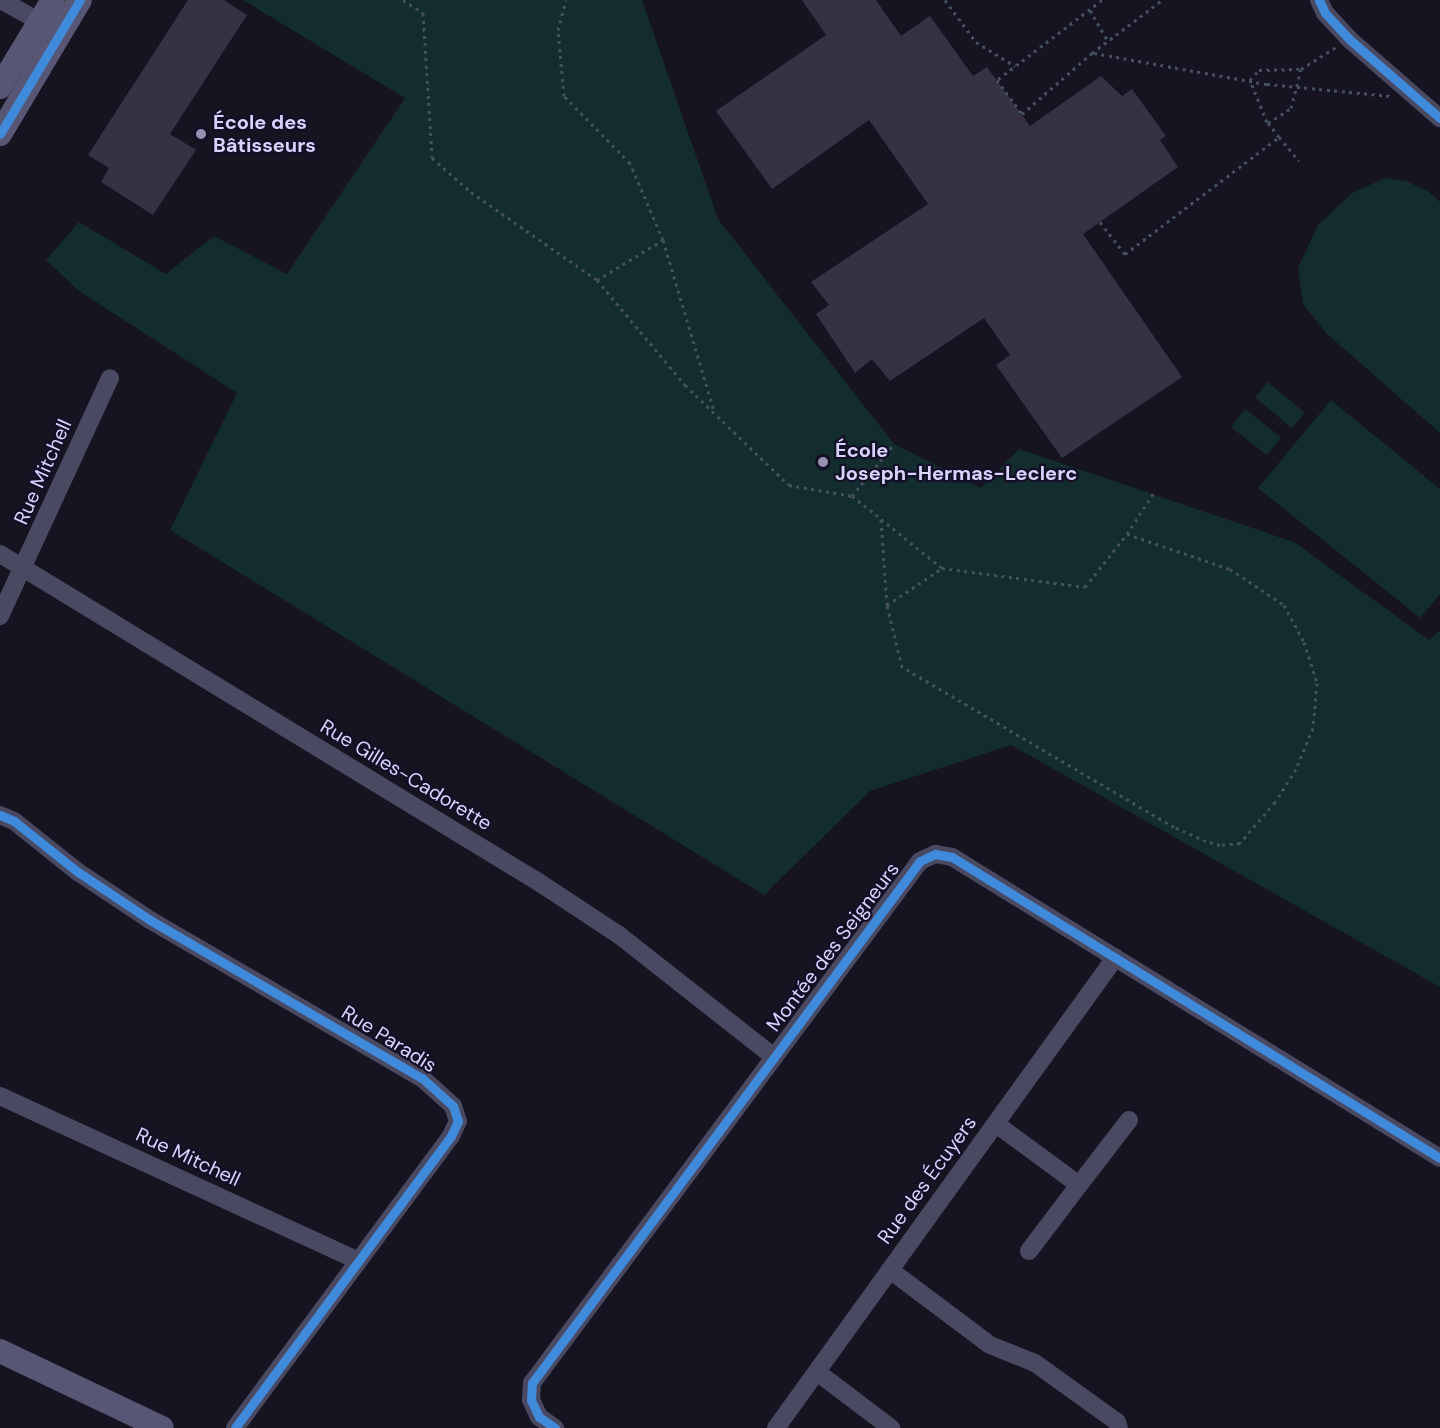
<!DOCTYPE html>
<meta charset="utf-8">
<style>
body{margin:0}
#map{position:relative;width:1440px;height:1428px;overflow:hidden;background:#161421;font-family:"DM Sans",sans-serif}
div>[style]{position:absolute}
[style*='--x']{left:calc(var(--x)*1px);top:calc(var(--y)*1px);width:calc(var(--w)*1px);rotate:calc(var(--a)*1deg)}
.green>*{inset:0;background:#132c2d;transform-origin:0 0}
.building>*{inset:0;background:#343243}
.path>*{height:3px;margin-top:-1.5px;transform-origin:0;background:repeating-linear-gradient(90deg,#44505f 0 3px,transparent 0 7.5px)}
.street>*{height:18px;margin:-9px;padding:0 9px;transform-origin:9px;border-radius:9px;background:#4a4962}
.secondary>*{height:24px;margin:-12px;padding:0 12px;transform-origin:12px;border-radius:12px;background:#575674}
.cycleway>*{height:9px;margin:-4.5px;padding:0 4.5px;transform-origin:4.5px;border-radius:4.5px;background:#408adc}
.dots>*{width:16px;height:16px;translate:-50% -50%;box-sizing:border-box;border:3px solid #130f26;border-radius:50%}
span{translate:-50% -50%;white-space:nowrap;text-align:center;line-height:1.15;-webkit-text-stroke:4.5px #130f26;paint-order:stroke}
.poi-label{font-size:20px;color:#d9d4ff;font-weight:700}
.left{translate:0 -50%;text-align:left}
.street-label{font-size:20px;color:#d9d4ff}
</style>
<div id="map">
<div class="green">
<i style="clip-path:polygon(243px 0,642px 0,718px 219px,894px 444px,981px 488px,1019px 449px,1294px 542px,1429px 640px,1440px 630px,1440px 987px,1011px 745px,870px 791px,764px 895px,170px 530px,237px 393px,79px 291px,46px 260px,79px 222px,166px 274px,214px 236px,287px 274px,405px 98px)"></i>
<i style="clip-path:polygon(1385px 178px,1406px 181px,1428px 191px,1440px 202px,1440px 433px,1327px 334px,1303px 304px,1298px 268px,1318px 225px,1352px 193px)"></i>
<i style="left:1268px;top:382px;width:48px;height:20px;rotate:40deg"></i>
<i style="clip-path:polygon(1331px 400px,1440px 489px,1440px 594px,1420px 618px,1258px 488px)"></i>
<i style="left:1245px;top:409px;width:46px;height:23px;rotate:38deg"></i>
</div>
<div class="building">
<i style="clip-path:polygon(188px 0,224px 0,247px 15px,170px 134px,196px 150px,153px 215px,101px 182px,109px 168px,88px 155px)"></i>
<i style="clip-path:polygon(802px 0,876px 0,901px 36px,930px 16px,973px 76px,987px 67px,1030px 126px,1101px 76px,1122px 96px,1132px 89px,1166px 136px,1160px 140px,1178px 167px,1083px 234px,1182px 377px,1062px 458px,996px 365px,1010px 355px,984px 318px,890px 381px,872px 359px,855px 373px,816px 314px,829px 305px,811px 282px,928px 204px,869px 120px,772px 189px,716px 111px,826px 35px)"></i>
</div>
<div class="path">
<i style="--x:403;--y:0;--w:24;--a:33"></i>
<i style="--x:423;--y:13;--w:145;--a:86.4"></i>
<i style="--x:432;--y:158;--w:52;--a:41.1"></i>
<i style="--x:471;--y:192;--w:154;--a:34.9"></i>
<i style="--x:597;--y:280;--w:77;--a:-31.2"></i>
<i style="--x:663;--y:240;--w:84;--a:-113.2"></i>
<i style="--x:630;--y:163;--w:94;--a:-134.6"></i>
<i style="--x:564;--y:96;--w:66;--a:-95.2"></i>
<i style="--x:558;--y:30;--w:31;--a:-75"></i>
<i style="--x:945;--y:0;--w:52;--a:53.6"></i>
<i style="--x:976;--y:42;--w:46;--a:31.6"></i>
<i style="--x:1102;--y:0;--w:132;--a:142.7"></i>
<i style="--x:997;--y:80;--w:42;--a:53.7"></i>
<i style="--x:1022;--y:114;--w:93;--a:-41.1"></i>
<i style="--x:1092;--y:53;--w:88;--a:-37.1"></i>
<i style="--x:1090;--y:10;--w:36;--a:60"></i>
<i style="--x:1094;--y:53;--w:176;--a:10.2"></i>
<i style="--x:1267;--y:84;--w:124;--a:5.6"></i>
<i style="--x:1267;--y:122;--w:45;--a:-112"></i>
<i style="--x:1250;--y:80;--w:13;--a:-48"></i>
<i style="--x:1259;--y:70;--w:42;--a:-1.4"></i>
<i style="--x:1279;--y:137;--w:31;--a:50"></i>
<i style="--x:1100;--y:222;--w:41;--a:52"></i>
<i style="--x:1125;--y:254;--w:193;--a:-37.2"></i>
<i style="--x:1279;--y:137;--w:18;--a:-128"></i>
<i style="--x:1268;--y:123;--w:27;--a:-33"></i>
<i style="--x:1291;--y:108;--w:40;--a:-75.6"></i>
<i style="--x:1301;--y:69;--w:41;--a:-32.2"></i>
<i style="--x:663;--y:240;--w:178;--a:73.4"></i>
<i style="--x:597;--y:280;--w:137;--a:50"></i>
<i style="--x:685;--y:385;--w:144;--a:43.9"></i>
<i style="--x:789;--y:485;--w:64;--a:9.9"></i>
<i style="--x:852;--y:496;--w:37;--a:38"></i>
<i style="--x:881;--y:519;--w:78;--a:38.8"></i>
<i style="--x:942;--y:568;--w:144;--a:7.6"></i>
<i style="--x:1085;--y:587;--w:68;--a:-51.6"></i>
<i style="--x:1127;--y:534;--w:109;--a:18.8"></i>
<i style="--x:1230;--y:569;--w:65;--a:33.7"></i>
<i style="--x:1284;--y:605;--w:42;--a:61.6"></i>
<i style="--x:1304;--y:642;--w:43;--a:72.4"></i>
<i style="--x:1317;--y:683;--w:45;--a:95.1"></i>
<i style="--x:1313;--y:728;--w:44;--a:112.5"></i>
<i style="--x:1296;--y:769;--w:39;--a:122"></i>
<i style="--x:1275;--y:802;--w:54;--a:130.5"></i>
<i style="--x:1240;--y:843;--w:20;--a:174"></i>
<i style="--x:1220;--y:845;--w:15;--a:-164"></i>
<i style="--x:1206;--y:841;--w:35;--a:-156"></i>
<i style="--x:1174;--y:827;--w:316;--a:-149.5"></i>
<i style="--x:902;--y:667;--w:64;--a:-103.6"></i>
<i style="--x:887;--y:605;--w:86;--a:-94"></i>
<i style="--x:852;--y:496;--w:67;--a:-51.1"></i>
<i style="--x:1127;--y:534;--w:48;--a:-57"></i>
<i style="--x:887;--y:605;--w:66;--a:-33.9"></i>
</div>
<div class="street">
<i style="--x:1;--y:0;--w:55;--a:29.4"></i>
<i style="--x:1319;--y:0;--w:14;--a:65"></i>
<i style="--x:1325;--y:13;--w:35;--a:47"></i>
<i style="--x:1349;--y:39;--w:121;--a:41"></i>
<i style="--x:0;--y:554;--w:632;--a:31.35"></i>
<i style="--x:540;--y:883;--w:95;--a:33.4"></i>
<i style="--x:619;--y:935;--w:197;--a:38.2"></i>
<i style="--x:0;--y:616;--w:262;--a:-65.2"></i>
<i style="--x:0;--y:815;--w:15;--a:23"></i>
<i style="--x:14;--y:821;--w:82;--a:38.6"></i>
<i style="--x:78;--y:872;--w:87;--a:33.7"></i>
<i style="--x:150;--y:920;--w:315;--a:30.2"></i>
<i style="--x:422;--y:1078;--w:42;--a:42.1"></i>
<i style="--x:453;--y:1106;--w:16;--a:72"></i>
<i style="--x:458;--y:1121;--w:17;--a:115"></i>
<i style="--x:451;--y:1136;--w:363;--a:126.5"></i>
<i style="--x:0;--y:1096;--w:394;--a:24.7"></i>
<i style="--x:996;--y:1124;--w:103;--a:36.3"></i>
<i style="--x:1079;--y:1185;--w:82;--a:-52.4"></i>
<i style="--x:1029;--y:1251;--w:83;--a:-52.9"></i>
<i style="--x:890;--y:1270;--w:125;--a:36.9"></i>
<i style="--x:990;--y:1345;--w:48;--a:21.8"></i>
<i style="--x:1035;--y:1363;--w:101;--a:35.7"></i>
<i style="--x:1117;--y:1422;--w:6;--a:72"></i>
<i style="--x:817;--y:1372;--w:93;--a:37.1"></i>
<i style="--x:555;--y:1428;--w:19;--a:-145"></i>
<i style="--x:539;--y:1417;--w:19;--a:-115"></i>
<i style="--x:531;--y:1400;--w:17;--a:-87"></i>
<i style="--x:532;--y:1383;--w:650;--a:-53.38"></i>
<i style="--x:920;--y:861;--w:17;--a:-25"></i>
<i style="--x:935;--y:854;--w:17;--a:10"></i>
<i style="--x:952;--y:857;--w:573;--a:31.67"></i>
<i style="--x:776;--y:1428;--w:580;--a:-54.2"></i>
</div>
<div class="secondary">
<i style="--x:0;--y:87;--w:102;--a:-58.7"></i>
<i style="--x:0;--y:134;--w:156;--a:-59.2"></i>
<i style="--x:0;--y:1351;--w:179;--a:25.4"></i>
</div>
<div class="cycleway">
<i style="--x:1319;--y:0;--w:14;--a:65"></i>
<i style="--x:1325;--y:13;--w:35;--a:47"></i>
<i style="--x:1349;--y:39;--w:121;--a:41"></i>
<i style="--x:0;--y:134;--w:156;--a:-59.2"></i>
<i style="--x:0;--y:815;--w:15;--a:23"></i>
<i style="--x:14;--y:821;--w:82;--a:38.6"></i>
<i style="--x:78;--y:872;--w:87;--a:33.7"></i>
<i style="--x:150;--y:920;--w:315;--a:30.2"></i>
<i style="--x:422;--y:1078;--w:42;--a:42.1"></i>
<i style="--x:453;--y:1106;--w:16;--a:72"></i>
<i style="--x:458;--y:1121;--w:17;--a:115"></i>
<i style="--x:451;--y:1136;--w:363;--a:126.5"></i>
<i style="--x:555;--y:1428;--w:19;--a:-145"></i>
<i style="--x:539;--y:1417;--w:19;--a:-115"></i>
<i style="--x:531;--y:1400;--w:17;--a:-87"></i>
<i style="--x:532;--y:1383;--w:650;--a:-53.38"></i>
<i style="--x:920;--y:861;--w:17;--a:-25"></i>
<i style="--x:935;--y:854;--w:17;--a:10"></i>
<i style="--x:952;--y:857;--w:573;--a:31.67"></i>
</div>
<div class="dots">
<i style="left:201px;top:134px;background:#9591b1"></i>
<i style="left:823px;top:462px;background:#9591b1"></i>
</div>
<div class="poi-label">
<span class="left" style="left:213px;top:134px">École des<br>Bâtisseurs</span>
<span class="left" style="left:835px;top:462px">École<br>Joseph-Hermas-Leclerc</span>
</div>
<div class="street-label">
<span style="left:43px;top:472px;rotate:-66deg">Rue Mitchell</span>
<span style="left:406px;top:775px;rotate:31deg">Rue Gilles-Cadorette</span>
<span style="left:833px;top:947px;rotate:-53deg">Montée des Seigneurs</span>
<span style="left:389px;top:1039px;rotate:32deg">Rue Paradis</span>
<span style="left:188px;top:1157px;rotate:25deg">Rue Mitchell</span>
<span style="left:927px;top:1180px;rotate:-54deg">Rue des Écuyers</span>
</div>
</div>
